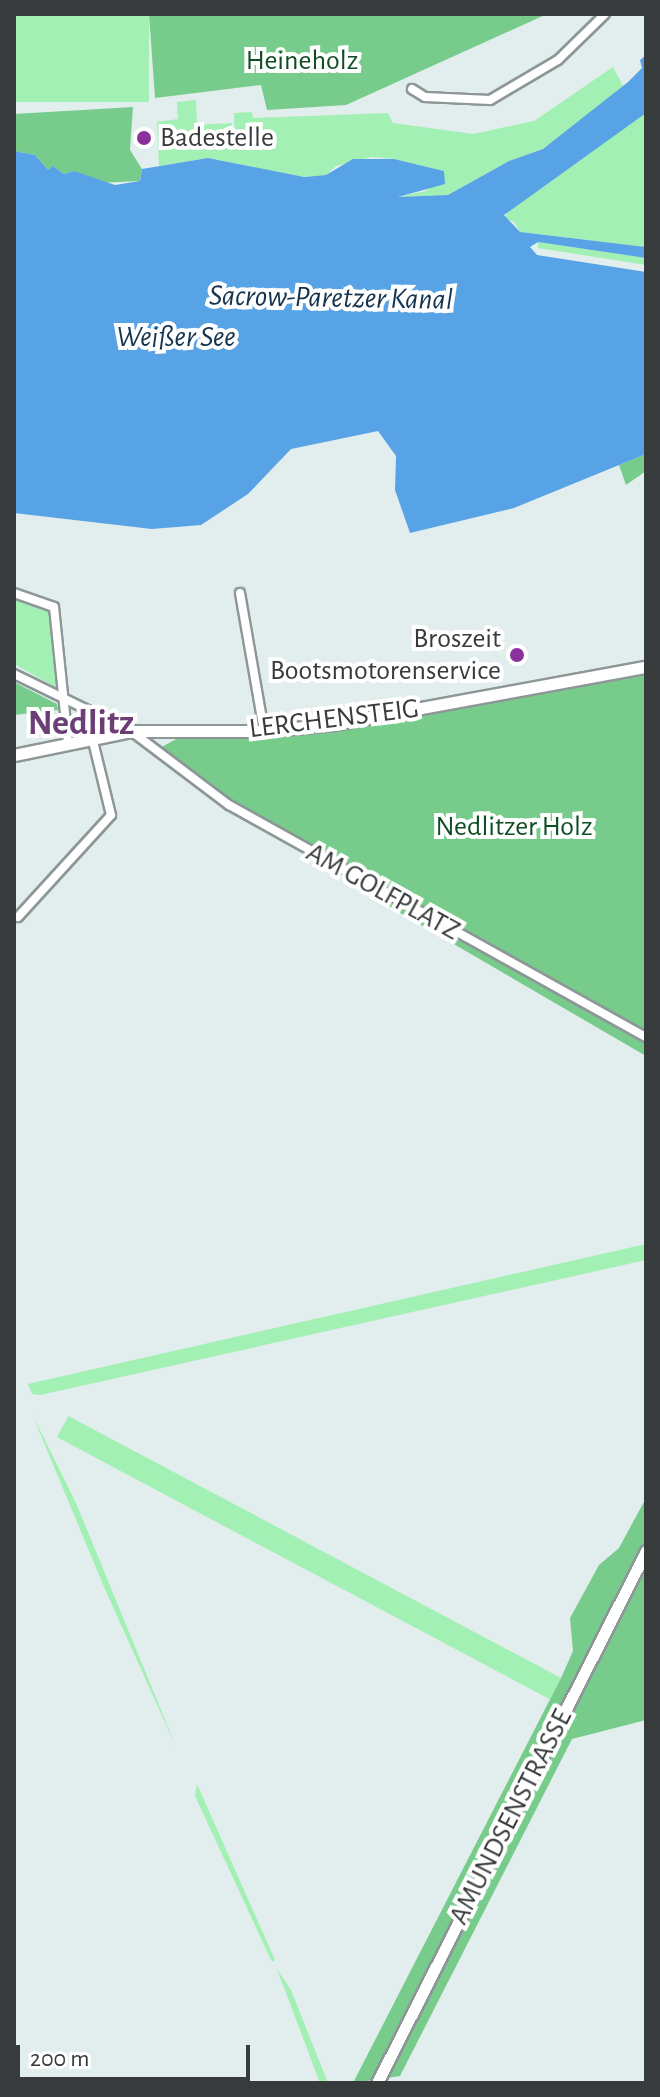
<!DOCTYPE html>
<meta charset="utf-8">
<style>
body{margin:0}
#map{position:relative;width:660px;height:2097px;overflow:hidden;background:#e2eded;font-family:"Alegreya Sans",sans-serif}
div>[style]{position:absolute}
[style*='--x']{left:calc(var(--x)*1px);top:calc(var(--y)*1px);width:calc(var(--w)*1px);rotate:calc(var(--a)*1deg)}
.green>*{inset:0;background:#a3f0b4;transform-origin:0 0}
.forest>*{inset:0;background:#77cc8b}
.water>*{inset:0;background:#58a3e5}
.roads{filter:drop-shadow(2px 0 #8d9797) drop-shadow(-2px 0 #8d9797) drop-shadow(0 2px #8d9797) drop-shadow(0 -2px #8d9797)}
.street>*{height:8px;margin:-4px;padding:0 4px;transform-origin:4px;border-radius:4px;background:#fff}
.secondary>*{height:11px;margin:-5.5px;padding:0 5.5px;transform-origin:5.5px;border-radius:5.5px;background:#fff}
.dots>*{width:22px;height:22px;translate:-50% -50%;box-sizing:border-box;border:4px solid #fff;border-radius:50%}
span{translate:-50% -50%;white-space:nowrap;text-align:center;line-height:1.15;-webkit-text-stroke:8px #fff;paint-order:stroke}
.park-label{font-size:28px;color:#0f4d25}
.poi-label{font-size:28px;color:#373b3b}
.left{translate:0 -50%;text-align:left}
.right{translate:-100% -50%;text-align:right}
.street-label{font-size:28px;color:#373b3b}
.water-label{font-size:30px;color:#14344f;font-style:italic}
.district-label{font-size:36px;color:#6b3f75;font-weight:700}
.frame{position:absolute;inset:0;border:16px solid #373b3b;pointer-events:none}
.scale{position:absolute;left:16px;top:2045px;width:234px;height:36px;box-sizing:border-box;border:4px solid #373b3b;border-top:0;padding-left:10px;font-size:24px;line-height:28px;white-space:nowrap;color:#373b3b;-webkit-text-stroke:6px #fff;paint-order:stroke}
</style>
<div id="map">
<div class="green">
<i style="left:14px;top:14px;width:135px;height:88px"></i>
<i style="clip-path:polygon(613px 67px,623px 86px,583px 119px,543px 149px,509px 161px,448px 195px,397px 197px,426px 191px,444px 171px,394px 159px,372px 157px,336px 166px,326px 175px,303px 177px,208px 158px,159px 166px,157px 122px,178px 119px,177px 102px,196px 100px,198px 148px,235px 146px,234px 113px,252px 112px,253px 118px,388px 113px,393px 123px,473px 134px,534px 121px)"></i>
<i style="clip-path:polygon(646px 113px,646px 247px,520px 232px,514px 222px,504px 219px,509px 209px)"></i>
<i style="left:232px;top:123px;width:20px;height:32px;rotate:87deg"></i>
<i style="clip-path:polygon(538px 242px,646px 258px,646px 265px,538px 248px)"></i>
<i style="clip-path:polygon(14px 599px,51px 606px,57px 688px,14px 664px)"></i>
<i style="clip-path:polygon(646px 1244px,646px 1260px,40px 1395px,32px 1394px,28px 1384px)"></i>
<i style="clip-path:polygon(32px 1414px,76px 1503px,177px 1749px,104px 1587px)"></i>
<i style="left:561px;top:1678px;width:24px;height:558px;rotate:118deg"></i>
<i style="clip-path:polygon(197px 1784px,275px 1960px,272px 1962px,195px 1796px)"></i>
<i style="clip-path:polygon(277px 1969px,291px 1990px,328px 2083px,320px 2083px)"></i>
</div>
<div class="forest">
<i style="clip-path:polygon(149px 14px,547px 14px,346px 105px,267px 110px,261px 85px,155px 98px)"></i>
<i style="clip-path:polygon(133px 107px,130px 150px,142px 169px,140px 181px,98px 183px,74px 171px,64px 174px,53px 166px,48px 170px,35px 155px,14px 151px,14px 114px)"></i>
<i style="clip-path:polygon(646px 454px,646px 471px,626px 485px,619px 465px)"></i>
<i style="clip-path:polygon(646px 672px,646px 1056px,342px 879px,345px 867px,242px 810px,160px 748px,178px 738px,303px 732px,391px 721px)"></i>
<i style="clip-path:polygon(14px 682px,57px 704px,58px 710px,14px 715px)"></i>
<i style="clip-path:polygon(646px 1498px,646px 1720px,572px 1739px,400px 2076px,353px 2083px,561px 1678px,573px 1651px,570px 1618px,599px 1565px,619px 1548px)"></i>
</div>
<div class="water">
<i style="clip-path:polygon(646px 55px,646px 113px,504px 215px,520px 232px,646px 247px,646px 258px,538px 242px,530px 247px,537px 255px,646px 272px,646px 454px,514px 508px,410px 533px,395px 490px,396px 456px,378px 431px,291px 449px,248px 494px,201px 525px,152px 529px,14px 513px,14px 151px,35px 155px,48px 170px,53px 166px,64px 174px,74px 171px,115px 185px,140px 181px,142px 169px,208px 158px,304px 177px,326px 175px,353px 159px,394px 159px,444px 171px,445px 184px,398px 197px,448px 195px,509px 161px,543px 149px,628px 82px,642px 68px,640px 60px)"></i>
</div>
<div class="roads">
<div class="street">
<i style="--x:412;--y:89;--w:15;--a:32"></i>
<i style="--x:425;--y:97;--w:65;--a:2.6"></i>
<i style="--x:490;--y:100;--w:79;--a:-30.5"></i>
<i style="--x:558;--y:60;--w:66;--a:-44.4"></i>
<i style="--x:14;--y:593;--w:42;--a:19.3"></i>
<i style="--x:54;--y:607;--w:136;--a:84.1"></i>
<i style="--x:240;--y:593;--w:140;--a:80.1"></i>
<i style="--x:14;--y:674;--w:130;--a:26"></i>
<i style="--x:131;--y:731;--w:123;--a:37.1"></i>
<i style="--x:229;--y:805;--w:477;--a:29.1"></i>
<i style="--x:18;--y:917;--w:138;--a:-47.6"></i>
<i style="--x:111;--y:815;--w:80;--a:-103.7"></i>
</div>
<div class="secondary">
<i style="--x:14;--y:755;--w:119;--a:-11.6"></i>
<i style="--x:131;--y:731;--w:133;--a:0"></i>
<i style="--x:264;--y:731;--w:70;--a:-5.7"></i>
<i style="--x:334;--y:724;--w:317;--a:-10.4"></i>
<i style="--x:377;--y:2083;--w:596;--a:-63.18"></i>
</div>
</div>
<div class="dots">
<i style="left:144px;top:138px;background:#8b319e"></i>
<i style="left:517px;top:655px;background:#8b319e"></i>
</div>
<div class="park-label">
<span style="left:302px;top:61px">Heineholz</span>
<span style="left:514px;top:827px">Nedlitzer Holz</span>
</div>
<div class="poi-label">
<span class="left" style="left:160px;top:138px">Badestelle</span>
<span class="right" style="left:501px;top:655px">Broszeit<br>Bootsmotorenservice</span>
</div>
<div class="street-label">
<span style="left:334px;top:719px;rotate:-7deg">LERCHENSTEIG</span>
<span style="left:383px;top:892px;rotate:29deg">AM GOLFPLATZ</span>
<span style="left:511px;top:1817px;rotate:-63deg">AMUNDSENSTRASSE</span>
</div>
<div class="water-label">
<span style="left:331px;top:298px;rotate:1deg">Sacrow-Paretzer Kanal</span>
<span style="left:176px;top:337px">Weißer See</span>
</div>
<div class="district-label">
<span style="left:81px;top:724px">Nedlitz</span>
</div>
<div class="frame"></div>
<div class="scale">200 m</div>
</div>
